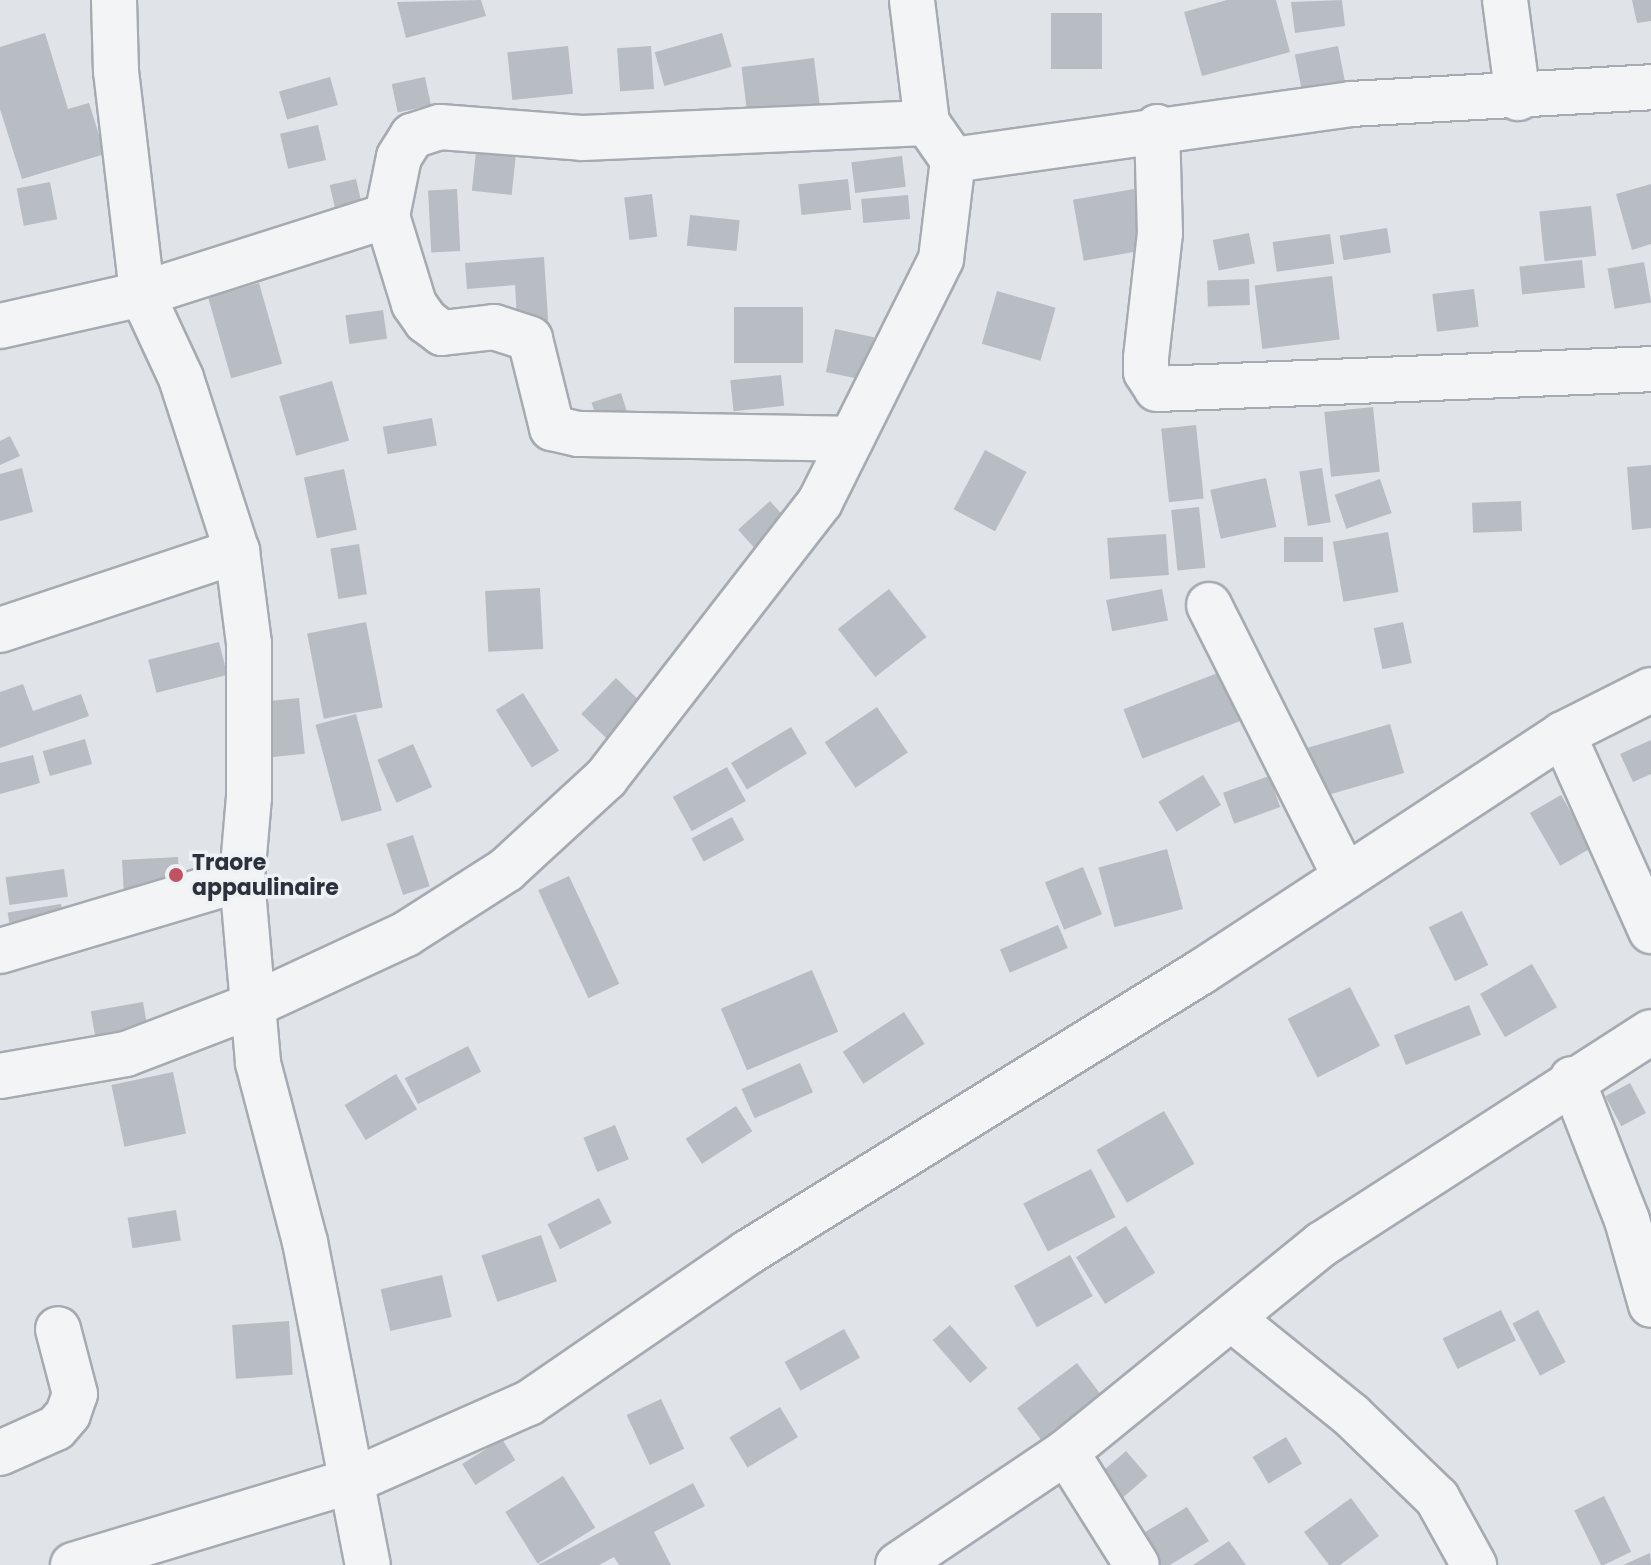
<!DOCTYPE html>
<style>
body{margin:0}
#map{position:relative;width:1651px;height:1565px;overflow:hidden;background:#e0e3e8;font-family:Poppins,sans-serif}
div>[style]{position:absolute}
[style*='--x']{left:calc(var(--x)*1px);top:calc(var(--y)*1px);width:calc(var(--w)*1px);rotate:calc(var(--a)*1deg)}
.building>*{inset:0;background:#b8bdc4;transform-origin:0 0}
.roads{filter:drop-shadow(2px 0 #a6aab1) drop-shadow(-2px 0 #a6aab1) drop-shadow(0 2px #a6aab1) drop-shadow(0 -2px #a6aab1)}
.street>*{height:44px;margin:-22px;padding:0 22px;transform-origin:22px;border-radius:22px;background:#f2f4f6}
.dots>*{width:22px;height:22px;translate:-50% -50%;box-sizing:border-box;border:4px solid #eff2f5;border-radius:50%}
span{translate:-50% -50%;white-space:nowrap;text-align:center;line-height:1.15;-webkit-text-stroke:7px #eff2f5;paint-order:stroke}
.poi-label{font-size:22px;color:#2b323d;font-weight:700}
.left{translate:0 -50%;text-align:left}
</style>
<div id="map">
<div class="building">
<i style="clip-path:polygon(481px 0,486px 16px,406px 38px,397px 2px)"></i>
<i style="clip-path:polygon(1227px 0,1276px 0,1290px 52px,1202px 76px,1184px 12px)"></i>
<i style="clip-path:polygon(1342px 0,1345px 26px,1295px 33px,1291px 2px)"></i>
<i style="clip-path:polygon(1632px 0,1651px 0,1651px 21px,1637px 23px)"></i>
<i style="left:1102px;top:13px;width:56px;height:51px;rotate:90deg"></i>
<i style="clip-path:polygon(45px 33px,68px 109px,89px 103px,105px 154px,22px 179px,0 109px,0 47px)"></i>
<i style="left:722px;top:33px;width:35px;height:70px;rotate:74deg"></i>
<i style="left:568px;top:46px;width:48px;height:61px;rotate:84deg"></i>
<i style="left:651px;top:46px;width:43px;height:34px;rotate:86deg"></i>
<i style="left:1338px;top:46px;width:57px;height:44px;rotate:79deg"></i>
<i style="left:814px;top:58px;width:56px;height:73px;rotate:83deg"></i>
<i style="left:330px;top:77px;width:29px;height:53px;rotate:74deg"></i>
<i style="left:425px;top:77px;width:29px;height:34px;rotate:78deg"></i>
<i style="left:318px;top:125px;width:36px;height:39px;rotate:77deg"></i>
<i style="left:477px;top:142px;width:40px;height:49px;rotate:6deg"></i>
<i style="left:902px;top:156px;width:31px;height:51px;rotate:83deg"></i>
<i style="left:356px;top:179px;width:43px;height:27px;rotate:77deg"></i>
<i style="left:848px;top:179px;width:31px;height:50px;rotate:84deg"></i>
<i style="left:50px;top:182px;width:38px;height:34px;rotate:79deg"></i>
<i style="clip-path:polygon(1651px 184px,1651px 244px,1632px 250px,1616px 194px)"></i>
<i style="left:457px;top:189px;width:62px;height:29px;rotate:87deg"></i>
<i style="left:1134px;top:189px;width:62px;height:62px;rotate:80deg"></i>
<i style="left:652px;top:194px;width:43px;height:28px;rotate:83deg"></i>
<i style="left:908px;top:195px;width:24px;height:47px;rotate:85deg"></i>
<i style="left:1591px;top:206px;width:50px;height:52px;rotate:84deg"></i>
<i style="left:690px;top:215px;width:50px;height:31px;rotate:6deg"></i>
<i style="left:1387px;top:228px;width:25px;height:48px;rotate:81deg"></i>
<i style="left:1249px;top:233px;width:31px;height:37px;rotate:79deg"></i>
<i style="left:1330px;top:234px;width:30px;height:58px;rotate:82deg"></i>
<i style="clip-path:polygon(544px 257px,549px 334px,518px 336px,515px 285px,467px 289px,465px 263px)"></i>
<i style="left:1582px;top:260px;width:28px;height:63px;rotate:84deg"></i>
<i style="left:1644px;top:262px;width:41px;height:37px;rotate:80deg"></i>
<i style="left:1332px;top:276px;width:64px;height:78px;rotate:83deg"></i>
<i style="left:1249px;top:279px;width:26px;height:42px;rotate:88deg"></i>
<i style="left:259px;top:283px;width:84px;height:53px;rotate:74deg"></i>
<i style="left:1474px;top:289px;width:38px;height:42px;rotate:83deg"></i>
<i style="left:997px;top:291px;width:61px;height:55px;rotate:16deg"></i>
<i style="left:734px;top:307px;width:69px;height:56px"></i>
<i style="left:383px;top:310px;width:29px;height:38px;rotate:82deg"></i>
<i style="left:835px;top:329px;width:40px;height:44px;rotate:12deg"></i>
<i style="left:781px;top:375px;width:31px;height:51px;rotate:84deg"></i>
<i style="left:332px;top:381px;width:62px;height:55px;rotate:74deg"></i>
<i style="left:621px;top:393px;width:43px;height:31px;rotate:72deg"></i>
<i style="left:1373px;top:407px;width:65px;height:49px;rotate:84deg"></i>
<i style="left:432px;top:418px;width:28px;height:50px;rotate:80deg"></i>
<i style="left:1196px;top:425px;width:74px;height:35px;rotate:84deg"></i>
<i style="clip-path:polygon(10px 436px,20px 456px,0 465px,0 441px)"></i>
<i style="left:985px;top:450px;width:47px;height:67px;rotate:28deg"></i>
<i style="clip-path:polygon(1651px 465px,1651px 528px,1632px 530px,1627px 467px)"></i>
<i style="clip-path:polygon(22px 468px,33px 512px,0 521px,0 474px)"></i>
<i style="left:1322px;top:468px;width:55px;height:23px;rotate:81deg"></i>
<i style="left:344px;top:469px;width:62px;height:41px;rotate:78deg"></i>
<i style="left:1266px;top:478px;width:50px;height:57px;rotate:78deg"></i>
<i style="left:1380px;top:479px;width:36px;height:48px;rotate:71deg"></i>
<i style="left:770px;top:501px;width:38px;height:43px;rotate:48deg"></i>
<i style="left:1521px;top:501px;width:30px;height:49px;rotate:88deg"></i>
<i style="left:1199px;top:507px;width:61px;height:28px;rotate:84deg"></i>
<i style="left:1388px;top:532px;width:61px;height:56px;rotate:80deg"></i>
<i style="left:1166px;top:534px;width:41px;height:59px;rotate:86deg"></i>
<i style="left:1284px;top:537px;width:39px;height:25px"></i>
<i style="left:359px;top:544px;width:51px;height:29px;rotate:81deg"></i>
<i style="left:540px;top:588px;width:61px;height:55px;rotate:87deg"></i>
<i style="left:889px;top:589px;width:61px;height:65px;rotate:52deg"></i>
<i style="left:1162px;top:589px;width:32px;height:57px;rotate:79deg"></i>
<i style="left:366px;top:622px;width:87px;height:60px;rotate:79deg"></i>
<i style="left:1403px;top:622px;width:42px;height:30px;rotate:78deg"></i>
<i style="left:219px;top:642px;width:34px;height:73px;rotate:76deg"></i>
<i style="left:1228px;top:669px;width:53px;height:112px;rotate:69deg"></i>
<i style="left:616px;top:678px;width:47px;height:50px;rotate:44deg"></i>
<i style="clip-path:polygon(23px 684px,33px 711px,81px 694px,89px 716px,0 748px,0 692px)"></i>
<i style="left:523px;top:693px;width:68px;height:32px;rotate:58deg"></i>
<i style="left:299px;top:698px;width:56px;height:37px;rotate:84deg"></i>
<i style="left:877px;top:707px;width:55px;height:63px;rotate:56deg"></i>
<i style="left:356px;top:714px;width:100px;height:42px;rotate:75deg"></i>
<i style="left:1390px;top:724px;width:51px;height:85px;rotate:74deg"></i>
<i style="left:791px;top:727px;width:31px;height:70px;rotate:59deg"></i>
<i style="left:85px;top:739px;width:26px;height:44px;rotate:74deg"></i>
<i style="clip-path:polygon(1651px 740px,1651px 774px,1633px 782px,1620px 754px)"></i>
<i style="left:413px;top:744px;width:47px;height:39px;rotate:66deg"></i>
<i style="clip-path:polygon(33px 755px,40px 783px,0 794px,0 763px)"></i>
<i style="left:727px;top:767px;width:39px;height:62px;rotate:61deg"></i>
<i style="left:1203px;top:775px;width:35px;height:52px;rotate:59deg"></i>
<i style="left:1269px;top:776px;width:33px;height:49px;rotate:70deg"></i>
<i style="left:1561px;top:795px;width:61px;height:36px;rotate:60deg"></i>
<i style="left:732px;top:817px;width:26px;height:46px;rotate:62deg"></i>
<i style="left:413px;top:835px;width:54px;height:28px;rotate:72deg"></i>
<i style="left:1167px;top:849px;width:62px;height:71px;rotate:75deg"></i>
<i style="left:178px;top:857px;width:58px;height:56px;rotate:87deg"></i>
<i style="left:1083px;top:867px;width:51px;height:41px;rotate:68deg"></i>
<i style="left:64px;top:869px;width:28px;height:59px;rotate:82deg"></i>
<i style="left:569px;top:876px;width:119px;height:34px;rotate:65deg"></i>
<i style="left:61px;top:904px;width:30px;height:54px;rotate:81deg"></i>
<i style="left:1462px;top:911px;width:60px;height:37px;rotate:64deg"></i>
<i style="left:1058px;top:925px;width:25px;height:63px;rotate:67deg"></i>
<i style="left:1532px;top:964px;width:50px;height:60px;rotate:60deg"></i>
<i style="left:812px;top:970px;width:67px;height:99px;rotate:67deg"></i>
<i style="left:1350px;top:987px;width:66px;height:70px;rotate:63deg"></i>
<i style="left:143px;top:1002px;width:59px;height:53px;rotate:80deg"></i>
<i style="left:1469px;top:1005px;width:32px;height:81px;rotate:68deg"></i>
<i style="left:904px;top:1012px;width:38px;height:73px;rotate:57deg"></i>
<i style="left:468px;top:1046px;width:29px;height:71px;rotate:63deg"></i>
<i style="left:800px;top:1063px;width:32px;height:64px;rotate:66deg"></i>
<i style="left:173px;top:1072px;width:63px;height:63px;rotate:78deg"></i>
<i style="left:396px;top:1074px;width:41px;height:60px;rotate:59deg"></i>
<i style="left:1630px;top:1083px;width:34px;height:28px;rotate:62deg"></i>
<i style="left:736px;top:1106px;width:30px;height:60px;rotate:57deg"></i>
<i style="left:1164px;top:1111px;width:61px;height:78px;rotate:60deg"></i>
<i style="left:615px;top:1125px;width:37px;height:34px;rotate:68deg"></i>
<i style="left:1091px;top:1169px;width:54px;height:76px;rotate:63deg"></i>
<i style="left:599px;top:1198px;width:28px;height:58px;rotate:63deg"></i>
<i style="left:176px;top:1210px;width:31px;height:49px;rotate:81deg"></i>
<i style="left:1126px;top:1226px;width:55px;height:59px;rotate:58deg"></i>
<i style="left:541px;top:1235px;width:49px;height:63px;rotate:71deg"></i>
<i style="left:1070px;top:1255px;width:47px;height:64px;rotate:61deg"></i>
<i style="left:442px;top:1275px;width:43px;height:63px;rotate:77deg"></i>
<i style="left:1501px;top:1310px;width:34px;height:65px;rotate:64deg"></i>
<i style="left:1538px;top:1310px;width:59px;height:29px;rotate:62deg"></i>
<i style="left:289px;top:1321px;width:54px;height:57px;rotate:86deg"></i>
<i style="left:950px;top:1325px;width:57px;height:23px;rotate:49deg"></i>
<i style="left:844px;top:1329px;width:33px;height:68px;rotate:61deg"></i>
<i style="left:1077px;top:1363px;width:45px;height:75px;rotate:53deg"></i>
<i style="left:661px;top:1399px;width:55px;height:38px;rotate:65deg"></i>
<i style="left:780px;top:1407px;width:35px;height:59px;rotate:59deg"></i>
<i style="left:1286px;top:1437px;width:31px;height:39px;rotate:59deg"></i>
<i style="left:502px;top:1439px;width:25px;height:47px;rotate:58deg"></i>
<i style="left:1126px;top:1451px;width:33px;height:45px;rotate:49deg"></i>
<i style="left:563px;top:1476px;width:61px;height:68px;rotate:58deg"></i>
<i style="clip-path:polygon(693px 1483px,705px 1506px,654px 1532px,671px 1565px,619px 1565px,614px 1557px,599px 1565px,538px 1565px)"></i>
<i style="left:1604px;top:1496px;width:62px;height:33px;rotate:64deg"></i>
<i style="clip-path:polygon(1351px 1498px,1379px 1536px,1340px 1565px,1329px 1565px,1304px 1532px)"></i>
<i style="clip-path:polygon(1187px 1507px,1209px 1541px,1170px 1565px,1151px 1565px,1135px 1538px)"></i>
<i style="clip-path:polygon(1229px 1541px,1246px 1565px,1193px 1565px)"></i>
<i style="clip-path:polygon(1650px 1553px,1651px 1565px,1623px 1565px)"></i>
</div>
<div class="roads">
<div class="street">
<i style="--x:114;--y:0;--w:71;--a:88.4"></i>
<i style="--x:116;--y:71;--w:225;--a:83.3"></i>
<i style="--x:142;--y:294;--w:93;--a:65.1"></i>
<i style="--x:181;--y:378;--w:182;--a:72.1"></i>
<i style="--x:237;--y:551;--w:94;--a:82.6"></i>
<i style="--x:249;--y:644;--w:153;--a:90"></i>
<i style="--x:249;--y:797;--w:82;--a:94.9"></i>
<i style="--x:242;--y:879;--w:185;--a:85"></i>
<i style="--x:258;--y:1063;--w:185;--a:75.3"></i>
<i style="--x:305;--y:1242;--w:329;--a:79"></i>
<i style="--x:1505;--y:0;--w:99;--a:82.4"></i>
<i style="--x:1157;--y:127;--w:106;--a:88.4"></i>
<i style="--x:1160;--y:233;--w:126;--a:96.4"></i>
<i style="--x:1146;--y:358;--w:14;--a:90"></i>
<i style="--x:1146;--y:372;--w:20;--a:57"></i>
<i style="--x:1157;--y:389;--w:494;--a:-2.3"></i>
<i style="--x:953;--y:160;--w:402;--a:-8"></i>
<i style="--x:1351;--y:104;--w:300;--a:-3.2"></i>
<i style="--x:387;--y:216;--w:60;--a:-78.5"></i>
<i style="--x:399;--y:157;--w:25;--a:-58"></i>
<i style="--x:412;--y:136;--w:29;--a:-18"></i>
<i style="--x:440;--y:127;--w:142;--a:4.4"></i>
<i style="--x:582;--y:138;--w:345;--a:-2.5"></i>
<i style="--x:0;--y:326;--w:146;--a:-12.7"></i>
<i style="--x:142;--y:294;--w:257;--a:-17.7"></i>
<i style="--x:387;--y:216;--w:92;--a:72.9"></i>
<i style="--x:414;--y:304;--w:21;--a:55"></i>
<i style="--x:426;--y:321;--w:20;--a:37"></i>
<i style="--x:442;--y:333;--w:52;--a:-6.6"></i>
<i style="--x:494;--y:327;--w:38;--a:18"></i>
<i style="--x:530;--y:339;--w:92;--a:76.1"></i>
<i style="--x:552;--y:428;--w:27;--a:13"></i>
<i style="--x:578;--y:434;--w:273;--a:1"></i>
<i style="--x:1209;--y:605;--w:304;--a:63.4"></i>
<i style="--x:0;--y:630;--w:250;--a:-18.4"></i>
<i style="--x:1563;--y:734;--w:216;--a:65.9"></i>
<i style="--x:0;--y:951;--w:252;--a:-16.6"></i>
<i style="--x:0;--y:1076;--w:128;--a:-9.9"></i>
<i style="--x:126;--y:1054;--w:134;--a:-21"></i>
<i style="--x:251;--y:1006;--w:171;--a:-24.9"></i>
<i style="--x:406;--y:934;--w:119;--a:-32.6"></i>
<i style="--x:506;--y:870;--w:136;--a:-42.6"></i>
<i style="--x:606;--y:778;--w:349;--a:-52.2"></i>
<i style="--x:820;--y:502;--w:271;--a:-63.5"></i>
<i style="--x:941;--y:259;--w:100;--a:-83.1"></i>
<i style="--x:953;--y:160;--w:45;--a:-125.1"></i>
<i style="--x:927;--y:123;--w:124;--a:-97"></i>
<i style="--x:1572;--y:1079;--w:151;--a:68.7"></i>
<i style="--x:1627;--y:1220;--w:88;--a:74.2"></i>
<i style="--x:1232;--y:1319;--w:153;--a:38.9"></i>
<i style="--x:1351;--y:1415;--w:120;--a:44"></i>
<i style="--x:1437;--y:1498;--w:77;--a:61.1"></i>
<i style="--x:1066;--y:1452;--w:133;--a:57.9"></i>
<i style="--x:0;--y:1453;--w:61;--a:-24.1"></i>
<i style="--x:56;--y:1428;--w:18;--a:-49"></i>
<i style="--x:68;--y:1414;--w:21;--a:-71"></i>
<i style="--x:75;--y:1394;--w:67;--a:-104.7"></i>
<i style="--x:73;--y:1565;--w:291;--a:-16.8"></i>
<i style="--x:352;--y:1481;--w:193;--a:-23.8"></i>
<i style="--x:529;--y:1403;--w:265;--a:-34.5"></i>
<i style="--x:747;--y:1253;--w:534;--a:-31.76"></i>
<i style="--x:1201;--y:972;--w:433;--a:-33.3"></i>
<i style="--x:1563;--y:734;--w:98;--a:-26.6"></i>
<i style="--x:898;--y:1565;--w:202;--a:-33.9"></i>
<i style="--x:1066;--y:1452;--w:330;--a:-39.1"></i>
<i style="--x:1322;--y:1244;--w:391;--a:-32.8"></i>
</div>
</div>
<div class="dots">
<i style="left:176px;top:875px;background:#c05264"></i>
</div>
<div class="poi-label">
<span class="left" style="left:192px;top:875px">Traore<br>appaulinaire</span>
</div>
</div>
